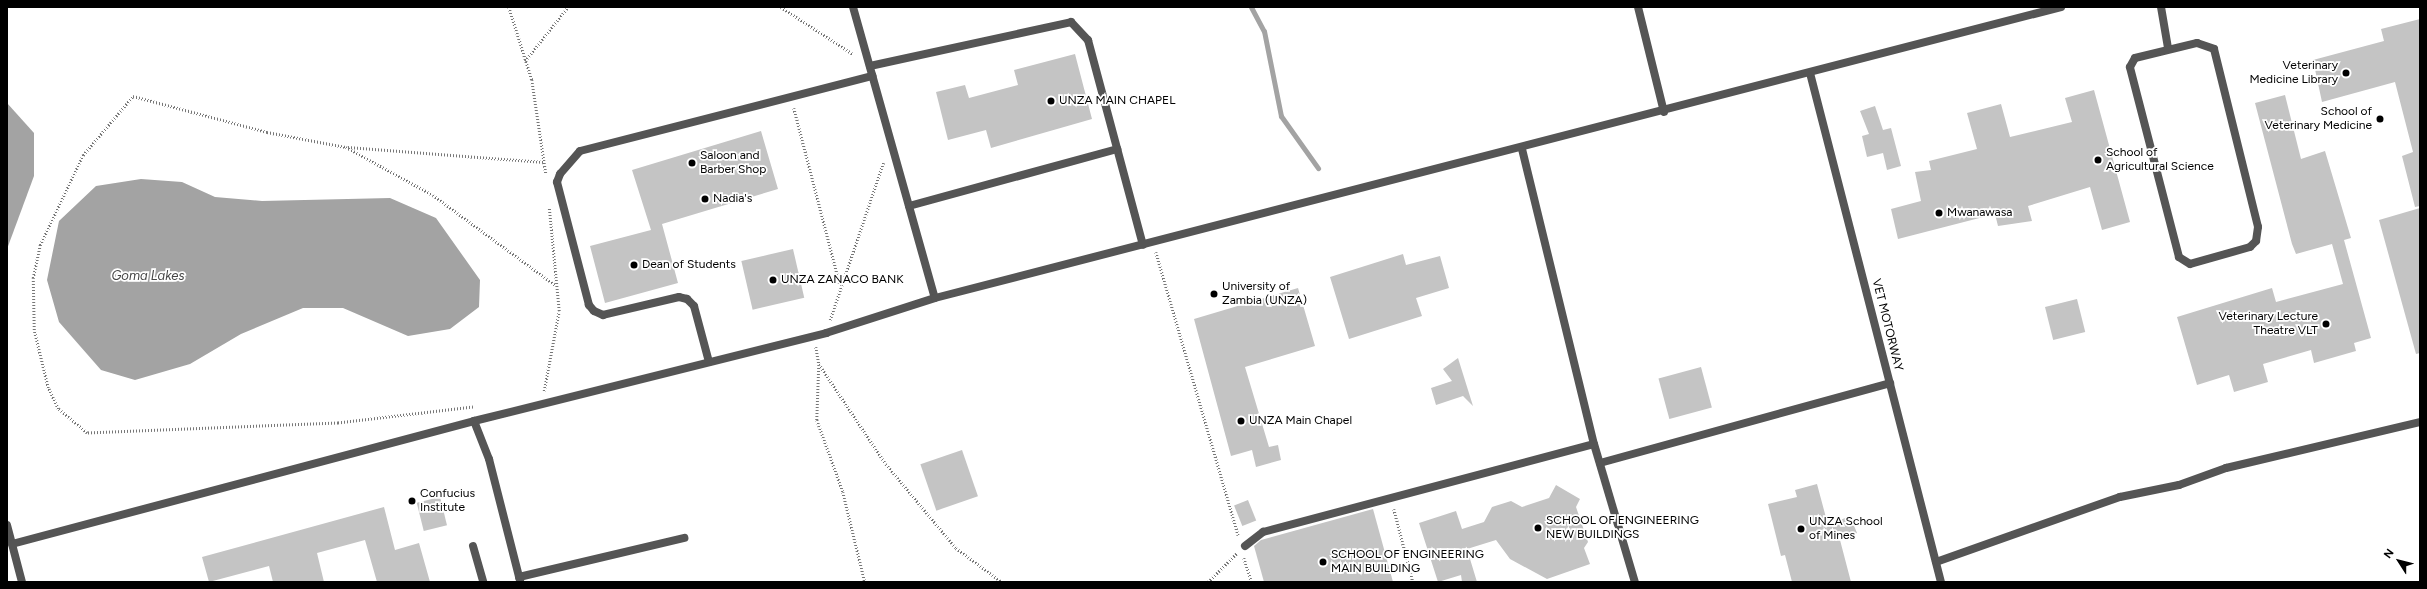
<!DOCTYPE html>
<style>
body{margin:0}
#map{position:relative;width:2427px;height:589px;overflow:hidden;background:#fff;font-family:Figtree,sans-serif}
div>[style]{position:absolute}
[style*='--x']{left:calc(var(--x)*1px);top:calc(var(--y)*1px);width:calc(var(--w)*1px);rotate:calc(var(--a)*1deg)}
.water>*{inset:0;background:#a3a3a3}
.stream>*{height:5px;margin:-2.5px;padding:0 2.5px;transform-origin:2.5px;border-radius:2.5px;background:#a3a3a3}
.building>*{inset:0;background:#c4c4c4;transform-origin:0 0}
.path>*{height:2.5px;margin-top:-1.25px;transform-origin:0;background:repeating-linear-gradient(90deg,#777 0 1px,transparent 0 3px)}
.lane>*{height:8px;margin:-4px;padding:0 4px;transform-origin:4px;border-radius:4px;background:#555}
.dots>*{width:11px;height:11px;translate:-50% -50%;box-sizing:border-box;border:2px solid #fff;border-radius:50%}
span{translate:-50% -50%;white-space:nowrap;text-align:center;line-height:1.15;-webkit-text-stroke:3.5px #fff;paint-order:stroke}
.poi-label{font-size:12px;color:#000}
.right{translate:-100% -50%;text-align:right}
.left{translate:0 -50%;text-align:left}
.street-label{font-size:12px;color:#000}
.water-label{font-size:13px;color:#444;font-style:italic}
.frame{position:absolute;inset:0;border:8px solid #000;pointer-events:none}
.north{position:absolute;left:2379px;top:541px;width:40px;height:40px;-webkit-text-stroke:3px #fff;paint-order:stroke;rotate:306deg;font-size:11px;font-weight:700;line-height:16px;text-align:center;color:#000}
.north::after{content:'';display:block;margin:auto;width:14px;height:18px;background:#000;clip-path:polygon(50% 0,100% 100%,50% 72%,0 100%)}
</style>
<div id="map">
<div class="water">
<i style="clip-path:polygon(7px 103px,34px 133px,34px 176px,7px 249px)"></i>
<i style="clip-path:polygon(141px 179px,182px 182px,215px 197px,262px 201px,390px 198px,436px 218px,480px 280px,479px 307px,450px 329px,408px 336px,343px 308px,303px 308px,241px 334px,190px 364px,135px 380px,101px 370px,59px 322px,47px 280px,59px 221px,96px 186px)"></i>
</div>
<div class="stream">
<i style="--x:1251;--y:7;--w:27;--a:62"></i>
<i style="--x:1264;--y:31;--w:87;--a:78.7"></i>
<i style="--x:1281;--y:116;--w:64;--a:54.6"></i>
</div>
<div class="building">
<i style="clip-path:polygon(2420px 19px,2420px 206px,2415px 207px,2402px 156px,2413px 152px,2395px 82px,2322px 102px,2313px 60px,2384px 41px,2381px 29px)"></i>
<i style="clip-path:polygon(1075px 54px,1092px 119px,991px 148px,986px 130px,948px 140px,936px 92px,965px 85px,969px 98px,1018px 85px,1014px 70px)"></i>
<i style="clip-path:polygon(2094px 90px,2130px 222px,2102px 230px,2090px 187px,2028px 206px,2032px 221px,1998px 226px,1995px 214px,1898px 239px,1891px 209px,1921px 201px,1915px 172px,1931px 170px,1929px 161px,1977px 149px,1967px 113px,2001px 104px,2010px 137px,2072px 122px,2065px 98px)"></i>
<i style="clip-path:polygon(2285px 95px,2301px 159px,2325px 151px,2351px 238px,2344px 240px,2371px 338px,2354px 343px,2356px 351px,2314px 363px,2311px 350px,2263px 364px,2268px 382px,2234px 392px,2229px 375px,2197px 385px,2177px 317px,2272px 288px,2276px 302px,2343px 284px,2332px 244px,2296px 254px,2292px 244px,2255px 103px)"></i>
<i style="clip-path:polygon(1875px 106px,1883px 130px,1891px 128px,1901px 166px,1887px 170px,1883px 153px,1867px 157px,1862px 136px,1869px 134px,1860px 111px)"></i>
<i style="clip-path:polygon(761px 131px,778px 189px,662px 224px,678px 283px,605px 303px,590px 246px,651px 230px,632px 170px)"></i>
<i style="clip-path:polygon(2420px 208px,2420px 353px,2416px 354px,2379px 220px)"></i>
<i style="left:793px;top:249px;width:50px;height:53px;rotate:77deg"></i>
<i style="clip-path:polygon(1403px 254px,1406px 265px,1440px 256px,1449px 288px,1416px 298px,1422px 316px,1349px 339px,1330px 277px)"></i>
<i style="clip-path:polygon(1298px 288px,1315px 346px,1245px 367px,1269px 447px,1278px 445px,1281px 460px,1256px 467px,1252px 450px,1231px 456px,1194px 319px)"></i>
<i style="left:2077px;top:299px;width:34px;height:33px;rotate:76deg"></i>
<i style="clip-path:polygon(1458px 358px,1473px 406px,1463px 396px,1436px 405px,1431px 388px,1452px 381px,1443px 369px)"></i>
<i style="left:1701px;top:367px;width:42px;height:44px;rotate:75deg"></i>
<i style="left:962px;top:450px;width:49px;height:44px;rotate:71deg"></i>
<i style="clip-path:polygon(1817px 484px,1828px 525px,1850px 516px,1857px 533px,1840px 540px,1851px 582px,1792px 582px,1785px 555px,1781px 556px,1768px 504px,1797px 497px,1795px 490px)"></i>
<i style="clip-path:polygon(1556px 485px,1580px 499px,1576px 507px,1588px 542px,1584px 548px,1590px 564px,1547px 579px,1510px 559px,1496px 540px,1467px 549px,1477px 582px,1462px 582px,1461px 575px,1438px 582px,1419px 523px,1456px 511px,1462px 529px,1484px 522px,1492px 507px,1511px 501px,1522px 507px,1549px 498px)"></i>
<i style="left:440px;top:497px;width:29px;height:24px;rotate:76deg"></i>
<i style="left:1248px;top:500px;width:22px;height:15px;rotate:68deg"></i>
<i style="clip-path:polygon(384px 507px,395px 550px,419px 543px,430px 582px,377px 582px,365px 540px,317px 553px,324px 582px,273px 582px,269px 566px,209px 582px,202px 557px)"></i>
<i style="clip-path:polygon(1373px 509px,1393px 582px,1264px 582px,1254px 546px,1261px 540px)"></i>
</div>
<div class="path">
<i style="--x:509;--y:7;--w:77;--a:72.5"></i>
<i style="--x:532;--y:80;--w:95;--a:81.5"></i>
<i style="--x:781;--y:7;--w:86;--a:33.1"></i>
<i style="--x:525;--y:61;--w:69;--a:-51.5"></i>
<i style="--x:794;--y:108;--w:183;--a:75.4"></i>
<i style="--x:348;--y:147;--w:197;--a:4.4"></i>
<i style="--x:1156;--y:252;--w:295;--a:73.8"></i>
<i style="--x:830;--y:320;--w:166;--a:-71.3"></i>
<i style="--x:816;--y:347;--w:17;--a:80"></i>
<i style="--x:819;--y:364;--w:120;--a:56.2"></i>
<i style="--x:886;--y:464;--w:109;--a:50.2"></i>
<i style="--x:956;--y:548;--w:57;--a:36.5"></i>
<i style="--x:819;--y:365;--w:55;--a:92.1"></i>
<i style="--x:817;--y:420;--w:77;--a:70.1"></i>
<i style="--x:843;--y:492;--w:93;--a:76.3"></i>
<i style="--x:544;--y:391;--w:81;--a:-79.4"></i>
<i style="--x:559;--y:311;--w:104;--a:-95.5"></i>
<i style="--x:473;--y:407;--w:136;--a:173.2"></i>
<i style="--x:338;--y:423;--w:251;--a:177.7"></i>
<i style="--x:87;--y:433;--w:38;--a:-140"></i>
<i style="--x:58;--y:409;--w:23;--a:-115"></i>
<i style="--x:48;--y:388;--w:60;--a:-103.6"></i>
<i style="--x:34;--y:330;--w:52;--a:-91.1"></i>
<i style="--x:33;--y:278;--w:34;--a:-78"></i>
<i style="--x:40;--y:245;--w:100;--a:-64.5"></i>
<i style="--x:83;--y:155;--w:77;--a:-49.7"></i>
<i style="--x:133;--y:96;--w:139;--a:15"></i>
<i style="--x:267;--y:132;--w:80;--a:10.8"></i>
<i style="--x:346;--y:147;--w:99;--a:28.9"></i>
<i style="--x:433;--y:195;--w:152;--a:36.4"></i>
<i style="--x:1394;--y:509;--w:75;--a:75.4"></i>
<i style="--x:1244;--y:558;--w:25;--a:72"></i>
<i style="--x:1208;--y:582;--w:41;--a:-45"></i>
</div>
<div class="lane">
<i style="--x:853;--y:7;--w:302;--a:74.3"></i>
<i style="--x:1638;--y:7;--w:108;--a:76.1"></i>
<i style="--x:2161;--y:7;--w:42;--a:80.3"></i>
<i style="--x:2197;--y:43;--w:18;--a:19"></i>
<i style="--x:2214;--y:49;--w:183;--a:76.1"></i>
<i style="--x:2258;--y:227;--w:14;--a:98"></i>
<i style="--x:2256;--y:241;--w:8;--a:135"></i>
<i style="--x:2250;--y:247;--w:62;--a:164.2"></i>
<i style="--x:2190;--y:264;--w:13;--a:-148"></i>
<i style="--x:2179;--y:257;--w:196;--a:-104.5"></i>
<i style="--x:2130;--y:67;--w:10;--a:-61"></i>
<i style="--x:2135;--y:58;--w:64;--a:-13.6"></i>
<i style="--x:870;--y:66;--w:206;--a:-12.3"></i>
<i style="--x:1071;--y:22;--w:25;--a:47"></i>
<i style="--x:1088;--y:40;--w:212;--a:75"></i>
<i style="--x:1810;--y:73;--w:526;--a:75.57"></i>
<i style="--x:1522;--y:149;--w:304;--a:76.3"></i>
<i style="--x:1594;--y:444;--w:144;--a:73.5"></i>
<i style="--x:909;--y:206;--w:216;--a:-15.3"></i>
<i style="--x:709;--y:362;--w:58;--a:-105"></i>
<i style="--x:694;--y:306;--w:10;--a:-135"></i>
<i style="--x:687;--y:299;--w:8;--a:-166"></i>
<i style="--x:679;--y:297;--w:78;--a:166.7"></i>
<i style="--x:603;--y:315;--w:10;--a:-156"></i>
<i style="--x:594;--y:311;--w:8;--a:-130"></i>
<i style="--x:589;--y:305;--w:127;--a:-104.6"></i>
<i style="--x:557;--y:182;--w:9;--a:-69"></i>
<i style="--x:560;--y:174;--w:30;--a:-49"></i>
<i style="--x:580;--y:151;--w:302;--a:-14.4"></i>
<i style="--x:474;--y:421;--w:41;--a:68.5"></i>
<i style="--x:489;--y:459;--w:126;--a:75.7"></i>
<i style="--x:1600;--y:463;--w:301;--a:-15.4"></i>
<i style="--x:7;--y:525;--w:59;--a:75.3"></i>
<i style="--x:12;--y:544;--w:478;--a:-14.9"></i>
<i style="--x:474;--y:421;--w:363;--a:-14"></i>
<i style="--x:826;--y:333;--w:114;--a:-17.8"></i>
<i style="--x:935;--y:298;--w:1163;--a:-14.49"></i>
<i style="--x:473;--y:546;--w:37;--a:74"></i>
<i style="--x:1245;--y:546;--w:23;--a:-38"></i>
<i style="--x:1263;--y:532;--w:342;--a:-14.9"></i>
<i style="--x:1936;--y:562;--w:195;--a:-19.5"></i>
<i style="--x:2120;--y:497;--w:60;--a:-11.5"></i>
<i style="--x:2179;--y:485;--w:50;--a:-19.9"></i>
<i style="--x:2226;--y:468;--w:199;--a:-13.3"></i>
<i style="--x:519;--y:577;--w:170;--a:-13.3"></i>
</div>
<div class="dots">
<i style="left:2346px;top:73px;background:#000"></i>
<i style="left:1051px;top:101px;background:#000"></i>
<i style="left:2380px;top:119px;background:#000"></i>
<i style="left:2098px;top:160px;background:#000"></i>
<i style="left:692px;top:163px;background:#000"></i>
<i style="left:705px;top:199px;background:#000"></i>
<i style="left:1939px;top:213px;background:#000"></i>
<i style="left:634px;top:265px;background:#000"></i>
<i style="left:773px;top:280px;background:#000"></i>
<i style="left:1214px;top:294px;background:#000"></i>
<i style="left:2326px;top:324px;background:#000"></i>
<i style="left:1241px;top:421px;background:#000"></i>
<i style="left:412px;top:501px;background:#000"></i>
<i style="left:1538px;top:528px;background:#000"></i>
<i style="left:1801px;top:529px;background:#000"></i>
<i style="left:1323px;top:562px;background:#000"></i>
</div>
<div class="poi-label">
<span class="right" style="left:2338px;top:73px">Veterinary<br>Medicine Library</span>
<span class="left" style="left:1059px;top:101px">UNZA MAIN CHAPEL</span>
<span class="right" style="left:2372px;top:119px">School of<br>Veterinary Medicine</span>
<span class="left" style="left:2106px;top:160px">School of<br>Agricultural Science</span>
<span class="left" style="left:700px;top:163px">Saloon and<br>Barber Shop</span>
<span class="left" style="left:713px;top:199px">Nadia's</span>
<span class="left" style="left:1947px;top:213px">Mwanawasa</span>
<span class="left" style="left:642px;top:265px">Dean of Students</span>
<span class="left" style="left:781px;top:280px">UNZA ZANACO BANK</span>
<span class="left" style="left:1222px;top:294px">University of<br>Zambia (UNZA)</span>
<span class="right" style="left:2318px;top:324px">Veterinary Lecture<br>Theatre VLT</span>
<span class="left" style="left:1249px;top:421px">UNZA Main Chapel</span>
<span class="left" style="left:420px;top:501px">Confucius<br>Institute</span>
<span class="left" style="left:1546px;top:528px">SCHOOL OF ENGINEERING<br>NEW BUILDINGS</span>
<span class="left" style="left:1809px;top:529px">UNZA School<br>of Mines</span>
<span class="left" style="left:1331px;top:562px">SCHOOL OF ENGINEERING<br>MAIN BUILDING</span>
</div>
<div class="street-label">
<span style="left:1887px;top:325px;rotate:76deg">VET MOTORWAY</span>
</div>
<div class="water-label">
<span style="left:148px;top:276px">Goma Lakes</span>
</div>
<div class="frame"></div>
<div class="north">N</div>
</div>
